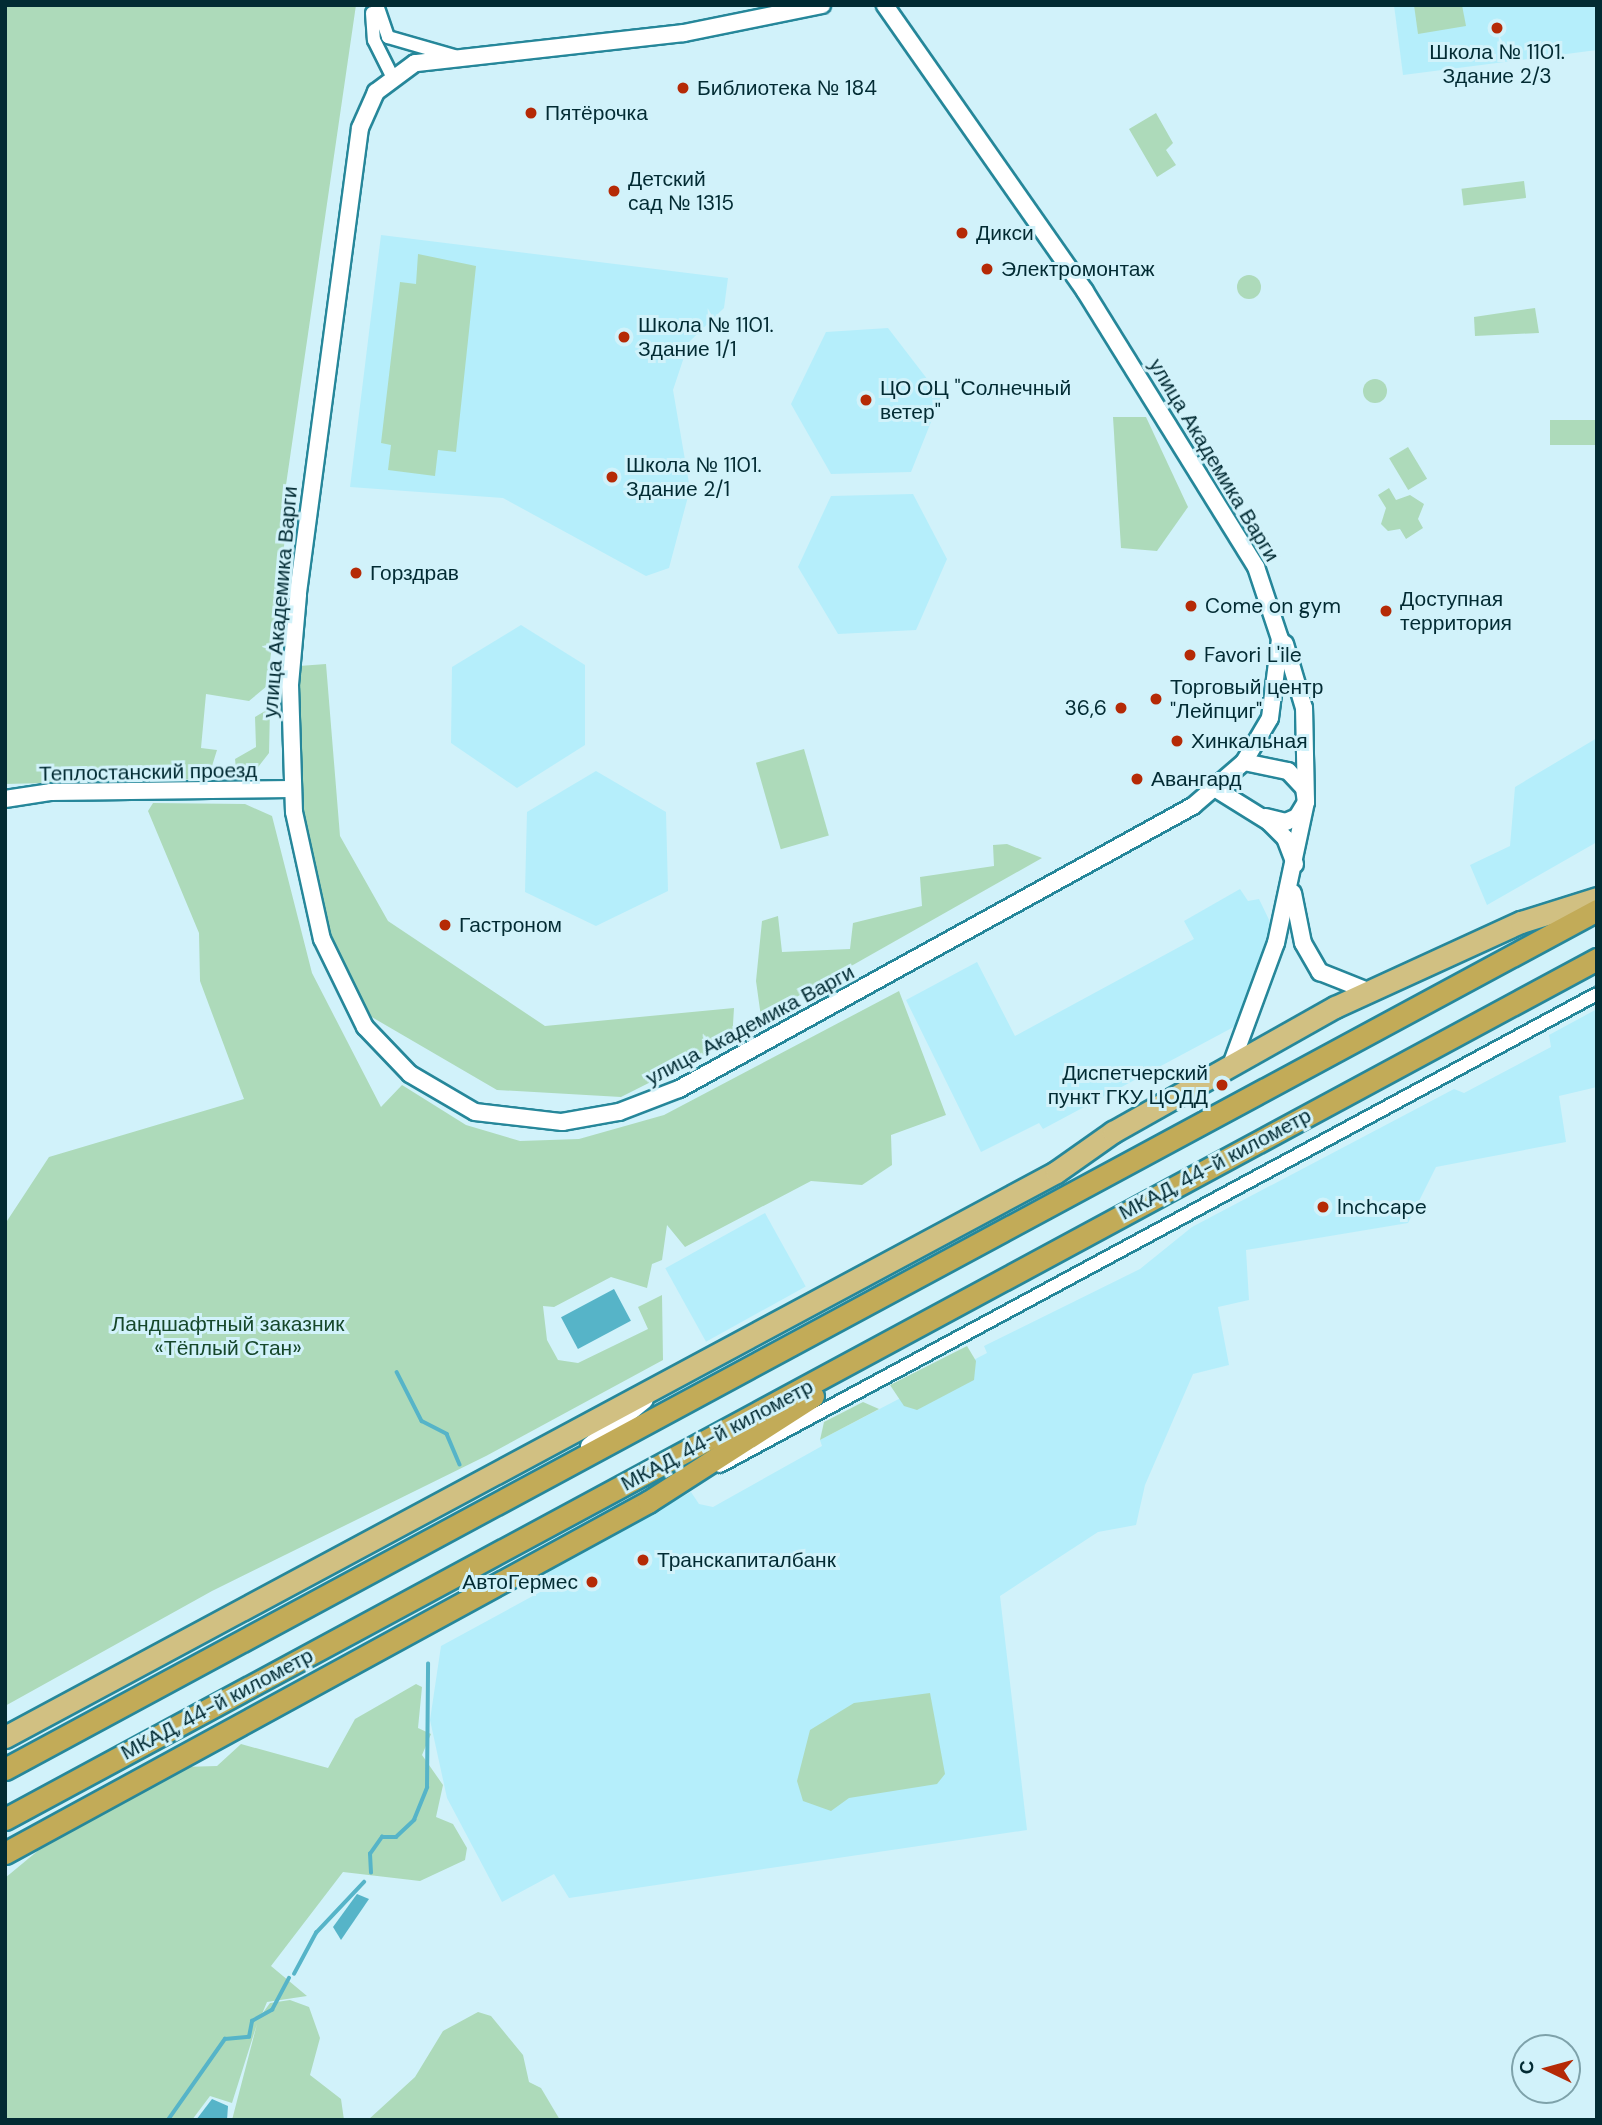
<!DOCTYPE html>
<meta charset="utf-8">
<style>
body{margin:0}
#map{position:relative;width:1602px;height:2125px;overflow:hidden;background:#d1f2fa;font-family:"DM Sans",sans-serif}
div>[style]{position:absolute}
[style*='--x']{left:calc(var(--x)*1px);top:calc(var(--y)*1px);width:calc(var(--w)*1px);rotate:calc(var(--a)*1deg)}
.built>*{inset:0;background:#b5eefb;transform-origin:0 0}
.green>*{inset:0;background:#addaba;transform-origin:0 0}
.round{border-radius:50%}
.water>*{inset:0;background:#56b4c8;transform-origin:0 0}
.stream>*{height:3.5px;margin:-1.75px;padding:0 1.75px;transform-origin:1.75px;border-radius:1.75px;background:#56b4c8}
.roads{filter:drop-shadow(2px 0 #26879a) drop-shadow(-2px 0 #26879a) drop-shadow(0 2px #26879a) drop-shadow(0 -2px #26879a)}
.minor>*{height:12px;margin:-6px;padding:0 6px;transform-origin:6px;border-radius:6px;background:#fff}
.tertiary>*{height:16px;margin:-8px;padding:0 8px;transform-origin:8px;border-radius:8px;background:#fff}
.primary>*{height:21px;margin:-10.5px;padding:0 10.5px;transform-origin:10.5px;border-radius:10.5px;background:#d1c082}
.trunk>*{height:21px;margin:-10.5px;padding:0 10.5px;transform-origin:10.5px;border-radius:10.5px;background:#c2ab58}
.dots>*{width:19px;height:19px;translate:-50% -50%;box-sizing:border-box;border:4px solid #d1f2fa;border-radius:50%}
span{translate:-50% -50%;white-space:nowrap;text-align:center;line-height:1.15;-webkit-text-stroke:6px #d1f2fa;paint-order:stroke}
.poi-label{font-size:21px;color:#022b33}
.left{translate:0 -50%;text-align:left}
.right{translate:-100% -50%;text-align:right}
.street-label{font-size:21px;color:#022b33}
.park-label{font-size:21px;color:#16472a}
.frame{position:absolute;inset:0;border:7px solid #022b33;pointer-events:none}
.north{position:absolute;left:1511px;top:2034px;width:70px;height:70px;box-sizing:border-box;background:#d1f2fa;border:2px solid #7ea2aa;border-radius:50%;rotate:275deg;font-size:19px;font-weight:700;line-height:28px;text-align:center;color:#022b33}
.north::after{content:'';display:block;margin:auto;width:24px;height:32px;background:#b52a06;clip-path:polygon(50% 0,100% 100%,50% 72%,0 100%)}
</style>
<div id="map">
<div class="built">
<i style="clip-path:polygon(1394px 5px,1597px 5px,1597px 50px,1403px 75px)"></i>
<i style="clip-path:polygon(381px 235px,728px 278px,724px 308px,689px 342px,673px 390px,690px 489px,669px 568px,646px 576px,503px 498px,350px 487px)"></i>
<i style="clip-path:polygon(888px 328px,941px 397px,911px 472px,831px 474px,791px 404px,826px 332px)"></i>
<i style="clip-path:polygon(913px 494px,947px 559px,916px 630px,838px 634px,798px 567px,831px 496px)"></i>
<i style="clip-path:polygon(521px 625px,585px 665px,585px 745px,517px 788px,451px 743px,452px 667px)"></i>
<i style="clip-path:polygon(1597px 738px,1597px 842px,1487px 905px,1470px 865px,1510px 846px,1515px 787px)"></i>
<i style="clip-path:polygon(596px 771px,666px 812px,668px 891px,596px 926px,525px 892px,527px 812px)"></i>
<i style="clip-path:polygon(1240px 889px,1248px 901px,1259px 899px,1272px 926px,1243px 1022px,1043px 1129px,1039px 1123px,981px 1152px,906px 1000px,977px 962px,1015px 1036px,1194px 939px,1184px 921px)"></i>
<i style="clip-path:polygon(1597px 1009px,1597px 1087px,1559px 1096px,1566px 1142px,1436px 1167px,1408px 1223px,1246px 1250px,1249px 1300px,1218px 1307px,1229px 1365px,1193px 1374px,1145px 1485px,1136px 1525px,1098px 1532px,1000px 1596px,1027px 1830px,569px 1898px,554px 1874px,502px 1902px,447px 1798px,430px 1720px,441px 1646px,553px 1585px,545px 1570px,691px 1492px,699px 1504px,713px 1507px,822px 1446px,820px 1440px,987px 1353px,984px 1346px,1140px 1269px,1192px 1227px,1454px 1089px,1464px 1093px,1551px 1047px,1549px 1035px)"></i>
<i style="left:765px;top:1213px;width:84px;height:114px;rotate:61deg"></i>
</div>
<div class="green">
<i style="clip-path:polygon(5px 5px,356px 5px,280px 526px,285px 538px,267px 686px,249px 701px,206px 694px,201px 748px,217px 750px,208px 779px,5px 784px)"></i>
<i style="clip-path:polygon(1414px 5px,1462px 5px,1466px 26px,1418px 34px)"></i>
<i style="clip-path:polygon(1156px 113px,1173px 143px,1166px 150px,1176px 165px,1157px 177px,1129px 129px)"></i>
<i style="left:1524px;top:181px;width:17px;height:63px;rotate:83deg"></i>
<i style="clip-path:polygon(418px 254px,476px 266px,456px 452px,438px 450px,435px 476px,388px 470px,391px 445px,381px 443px,400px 282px,416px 284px)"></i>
<i class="round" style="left:1237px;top:275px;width:24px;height:24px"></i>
<i style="clip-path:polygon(1535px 308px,1539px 333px,1475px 336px,1474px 317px)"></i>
<i class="round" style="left:1363px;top:379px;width:24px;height:24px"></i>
<i style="clip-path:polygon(1113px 417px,1146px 417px,1188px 507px,1157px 551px,1121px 548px)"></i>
<i style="left:1597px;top:420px;width:25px;height:47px;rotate:90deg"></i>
<i style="left:1408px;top:447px;width:37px;height:22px;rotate:59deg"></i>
<i style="clip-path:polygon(1389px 488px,1396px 500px,1410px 495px,1424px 504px,1418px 519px,1423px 528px,1406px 539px,1400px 529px,1388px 531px,1381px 524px,1386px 508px,1378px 495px)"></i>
<i style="clip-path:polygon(326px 664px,340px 836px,388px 921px,545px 1026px,734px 1008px,732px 1041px,621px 1097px,497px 1090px,370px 1016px,327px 926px,303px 828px,299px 666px)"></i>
<i style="clip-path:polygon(270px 708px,269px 753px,255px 771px,237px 778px,235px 759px,256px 747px,255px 717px)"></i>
<i style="left:804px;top:749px;width:90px;height:50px;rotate:74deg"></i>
<i style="clip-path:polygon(153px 803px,245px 804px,272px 816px,312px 973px,381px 1107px,402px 1085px,466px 1125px,520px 1141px,579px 1139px,664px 1115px,899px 991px,946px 1115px,891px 1135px,892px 1165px,862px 1185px,811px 1181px,685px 1247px,667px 1225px,662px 1260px,652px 1264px,647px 1288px,611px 1277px,554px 1307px,543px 1306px,547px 1340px,558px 1360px,578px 1363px,648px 1329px,638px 1307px,662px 1295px,663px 1360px,486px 1456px,212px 1591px,5px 1706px,5px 1224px,49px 1157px,244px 1099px,200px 981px,199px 933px,148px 811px)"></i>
<i style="clip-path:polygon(1007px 844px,1042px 858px,761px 1017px,756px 981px,762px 921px,778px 916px,782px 952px,850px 949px,853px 923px,922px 906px,920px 877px,994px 866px,993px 845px)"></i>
<i style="clip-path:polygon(967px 1346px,976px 1361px,974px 1380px,917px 1410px,904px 1406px,890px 1385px)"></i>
<i style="clip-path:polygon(863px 1402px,879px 1409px,820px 1440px,824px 1422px)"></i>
<i style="clip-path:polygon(416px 1684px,422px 1687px,418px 1728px,431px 1734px,422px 1755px,443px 1785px,436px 1817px,453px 1824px,467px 1848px,465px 1860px,420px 1881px,343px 1872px,271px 1966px,307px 1996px,267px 2002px,262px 2014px,270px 2003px,290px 2000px,309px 2007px,320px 2038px,310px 2075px,341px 2099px,344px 2120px,232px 2120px,257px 2024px,232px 2103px,210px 2096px,192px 2120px,5px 2120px,5px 1878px,40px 1849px,182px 1767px,217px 1766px,241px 1744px,328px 1768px,355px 1719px)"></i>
<i style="clip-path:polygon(930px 1693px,945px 1774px,937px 1784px,849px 1798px,831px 1811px,803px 1801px,797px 1781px,810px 1730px,854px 1703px)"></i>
<i style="clip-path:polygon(478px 2012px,491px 2016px,523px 2055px,529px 2082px,541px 2088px,560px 2120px,368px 2120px,415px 2077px,443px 2031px)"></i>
</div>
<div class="water">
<i style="left:614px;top:1289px;width:36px;height:60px;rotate:62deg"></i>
<i style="clip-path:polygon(357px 1894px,369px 1899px,341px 1940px,333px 1927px)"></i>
<i style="clip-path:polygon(212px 2099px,228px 2106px,227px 2120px,196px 2120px)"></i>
</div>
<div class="stream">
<i style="--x:397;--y:1372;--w:55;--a:63"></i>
<i style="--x:422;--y:1421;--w:28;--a:27"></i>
<i style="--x:447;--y:1434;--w:33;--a:67"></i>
<i style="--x:371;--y:1873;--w:19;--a:-93"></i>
<i style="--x:370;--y:1854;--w:21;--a:-55"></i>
<i style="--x:382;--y:1837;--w:14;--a:0"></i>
<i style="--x:396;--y:1837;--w:25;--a:-43"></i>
<i style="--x:414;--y:1820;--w:35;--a:-68"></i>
<i style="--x:427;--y:1787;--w:123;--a:-89.5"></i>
<i style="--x:294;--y:1974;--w:47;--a:-61.8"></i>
<i style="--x:316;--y:1933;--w:70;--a:-46.7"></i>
<i style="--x:168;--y:2120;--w:99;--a:-54.9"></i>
<i style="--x:225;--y:2039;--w:24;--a:-5"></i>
<i style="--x:249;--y:2037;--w:16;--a:-79"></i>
<i style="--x:252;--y:2021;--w:23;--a:-29"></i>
<i style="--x:272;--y:2010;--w:36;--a:-62"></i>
</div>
<div class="roads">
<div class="minor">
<i style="--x:377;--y:5;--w:34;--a:71"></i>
<i style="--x:388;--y:37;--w:69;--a:16.1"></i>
<i style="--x:372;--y:13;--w:27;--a:86"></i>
<i style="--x:374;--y:40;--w:40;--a:63.4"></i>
<i style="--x:720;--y:1466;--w:996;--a:-28.29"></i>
</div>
<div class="tertiary">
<i style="--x:822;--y:5;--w:141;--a:168.5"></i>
<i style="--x:684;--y:33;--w:271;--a:173.6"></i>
<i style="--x:415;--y:63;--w:49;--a:143.4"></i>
<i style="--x:376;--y:92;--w:39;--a:114"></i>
<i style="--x:360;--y:128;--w:471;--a:97.6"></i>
<i style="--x:298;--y:595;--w:90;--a:95.1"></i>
<i style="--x:290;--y:685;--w:127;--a:88.2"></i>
<i style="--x:294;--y:812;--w:130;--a:77.6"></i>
<i style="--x:322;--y:939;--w:98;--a:64"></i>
<i style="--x:365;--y:1027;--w:65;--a:46.2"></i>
<i style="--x:410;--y:1074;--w:75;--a:30.3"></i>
<i style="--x:475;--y:1112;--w:88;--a:6.6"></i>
<i style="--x:562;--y:1122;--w:58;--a:-10"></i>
<i style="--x:619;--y:1112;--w:64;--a:-21"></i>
<i style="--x:679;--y:1089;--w:587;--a:-28.84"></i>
<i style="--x:1193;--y:806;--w:67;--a:-40.8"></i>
<i style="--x:1244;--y:762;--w:51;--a:-59.4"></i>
<i style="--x:1270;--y:718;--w:80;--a:-82.8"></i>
<i style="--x:1280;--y:639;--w:76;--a:-108.4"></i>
<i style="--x:1256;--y:567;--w:325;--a:-121.8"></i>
<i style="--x:1085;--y:291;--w:349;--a:-125"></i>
<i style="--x:1244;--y:762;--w:45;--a:11.6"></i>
<i style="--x:1288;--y:771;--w:23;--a:47"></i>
<i style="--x:1304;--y:788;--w:14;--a:82"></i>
<i style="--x:1306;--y:802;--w:17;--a:121"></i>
<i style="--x:1297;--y:817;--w:12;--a:156"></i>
<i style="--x:1286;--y:822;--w:21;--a:-166"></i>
<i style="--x:1216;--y:789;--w:62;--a:31.9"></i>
<i style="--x:1269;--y:822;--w:23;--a:45"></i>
<i style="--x:1285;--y:838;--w:28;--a:69"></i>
<i style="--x:5;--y:799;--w:47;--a:-8.7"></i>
<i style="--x:51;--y:792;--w:240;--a:-0.7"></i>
<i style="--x:1293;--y:893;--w:51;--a:78.7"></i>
<i style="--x:1303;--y:943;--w:34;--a:60"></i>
<i style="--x:1320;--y:972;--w:52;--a:21.6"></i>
<i style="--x:1231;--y:1065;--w:130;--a:-69.8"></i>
<i style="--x:1276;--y:943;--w:144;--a:-78"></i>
<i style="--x:1306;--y:802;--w:94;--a:-91.2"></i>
<i style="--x:1304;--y:708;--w:67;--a:-106.5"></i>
<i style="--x:589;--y:1446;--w:72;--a:-39.4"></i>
</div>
<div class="primary">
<i style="--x:5;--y:1737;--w:1193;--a:-28.26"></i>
<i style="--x:1056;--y:1172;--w:70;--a:-35.1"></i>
<i style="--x:1113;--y:1132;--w:255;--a:-29.4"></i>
<i style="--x:1335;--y:1007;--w:205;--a:-24.6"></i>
<i style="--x:1521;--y:922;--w:80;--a:-17.5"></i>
</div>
<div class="trunk">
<i style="--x:5;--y:1769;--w:1809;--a:-28.35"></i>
<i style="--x:5;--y:1819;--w:1809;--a:-28.38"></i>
<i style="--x:5;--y:1853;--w:733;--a:-28.63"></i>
<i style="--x:648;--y:1502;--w:196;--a:-32.7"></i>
</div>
</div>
<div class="dots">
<i style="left:1497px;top:28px;background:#b52a06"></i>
<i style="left:683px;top:88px;background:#b52a06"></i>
<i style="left:531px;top:113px;background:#b52a06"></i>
<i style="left:614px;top:191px;background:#b52a06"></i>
<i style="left:962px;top:233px;background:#b52a06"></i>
<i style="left:987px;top:269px;background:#b52a06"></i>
<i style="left:624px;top:337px;background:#b52a06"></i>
<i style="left:866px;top:400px;background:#b52a06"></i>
<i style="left:612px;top:477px;background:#b52a06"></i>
<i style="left:356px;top:573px;background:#b52a06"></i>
<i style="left:1191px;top:606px;background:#b52a06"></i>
<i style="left:1386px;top:611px;background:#b52a06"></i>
<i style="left:1190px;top:655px;background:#b52a06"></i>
<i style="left:1156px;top:699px;background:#b52a06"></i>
<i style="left:1121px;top:708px;background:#b52a06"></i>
<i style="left:1177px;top:741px;background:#b52a06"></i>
<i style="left:1137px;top:779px;background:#b52a06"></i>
<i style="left:445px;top:925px;background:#b52a06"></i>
<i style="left:1222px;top:1085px;background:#b52a06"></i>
<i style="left:1323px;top:1207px;background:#b52a06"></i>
<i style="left:643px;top:1560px;background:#b52a06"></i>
<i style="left:592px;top:1582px;background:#b52a06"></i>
</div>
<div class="poi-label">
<span style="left:1497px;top:64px">Школа № 1101.<br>Здание 2/3</span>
<span class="left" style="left:697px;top:88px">Библиотека № 184</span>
<span class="left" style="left:545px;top:113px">Пятёрочка</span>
<span class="left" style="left:628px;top:191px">Детский<br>сад № 1315</span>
<span class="left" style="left:976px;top:233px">Дикси</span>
<span class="left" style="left:1001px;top:269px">Электромонтаж</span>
<span class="left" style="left:638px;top:337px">Школа № 1101.<br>Здание 1/1</span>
<span class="left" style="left:880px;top:400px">ЦО ОЦ "Солнечный<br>ветер"</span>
<span class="left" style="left:626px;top:477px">Школа № 1101.<br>Здание 2/1</span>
<span class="left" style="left:370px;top:573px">Горздрав</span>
<span class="left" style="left:1400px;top:611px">Доступная<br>территория</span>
<span class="left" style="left:1205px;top:606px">Come on gym</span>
<span class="left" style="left:1204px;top:655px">Favori L'ile</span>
<span class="left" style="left:1170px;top:699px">Торговый центр<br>"Лейпциг"</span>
<span class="right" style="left:1107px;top:708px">36,6</span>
<span class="left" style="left:1191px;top:741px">Хинкальная</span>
<span class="left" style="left:1151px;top:779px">Авангард</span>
<span class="left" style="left:459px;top:925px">Гастроном</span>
<span class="right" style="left:1208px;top:1085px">Диспетчерский<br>пункт ГКУ ЦОДД</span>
<span class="left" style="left:1337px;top:1207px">Inchcape</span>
<span class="left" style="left:657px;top:1560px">Транскапиталбанк</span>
<span class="right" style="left:578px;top:1582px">АвтоГермес</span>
</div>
<div class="street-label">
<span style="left:1214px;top:460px;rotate:59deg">улица Академика Варги</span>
<span style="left:280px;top:602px;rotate:-85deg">улица Академика Варги</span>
<span style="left:148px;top:772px;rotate:-1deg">Теплостанский проезд</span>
<span style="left:750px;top:1025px;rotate:-28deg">улица Академика Варги</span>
<span style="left:1215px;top:1164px;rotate:-28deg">МКАД, 44-й километр</span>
<span style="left:717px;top:1435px;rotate:-28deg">МКАД, 44-й километр</span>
<span style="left:217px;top:1704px;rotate:-28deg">МКАД, 44-й километр</span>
</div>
<div class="park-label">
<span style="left:228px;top:1336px">Ландшафтный заказник<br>«Тёплый Стан»</span>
</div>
<div class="frame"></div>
<div class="north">С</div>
</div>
